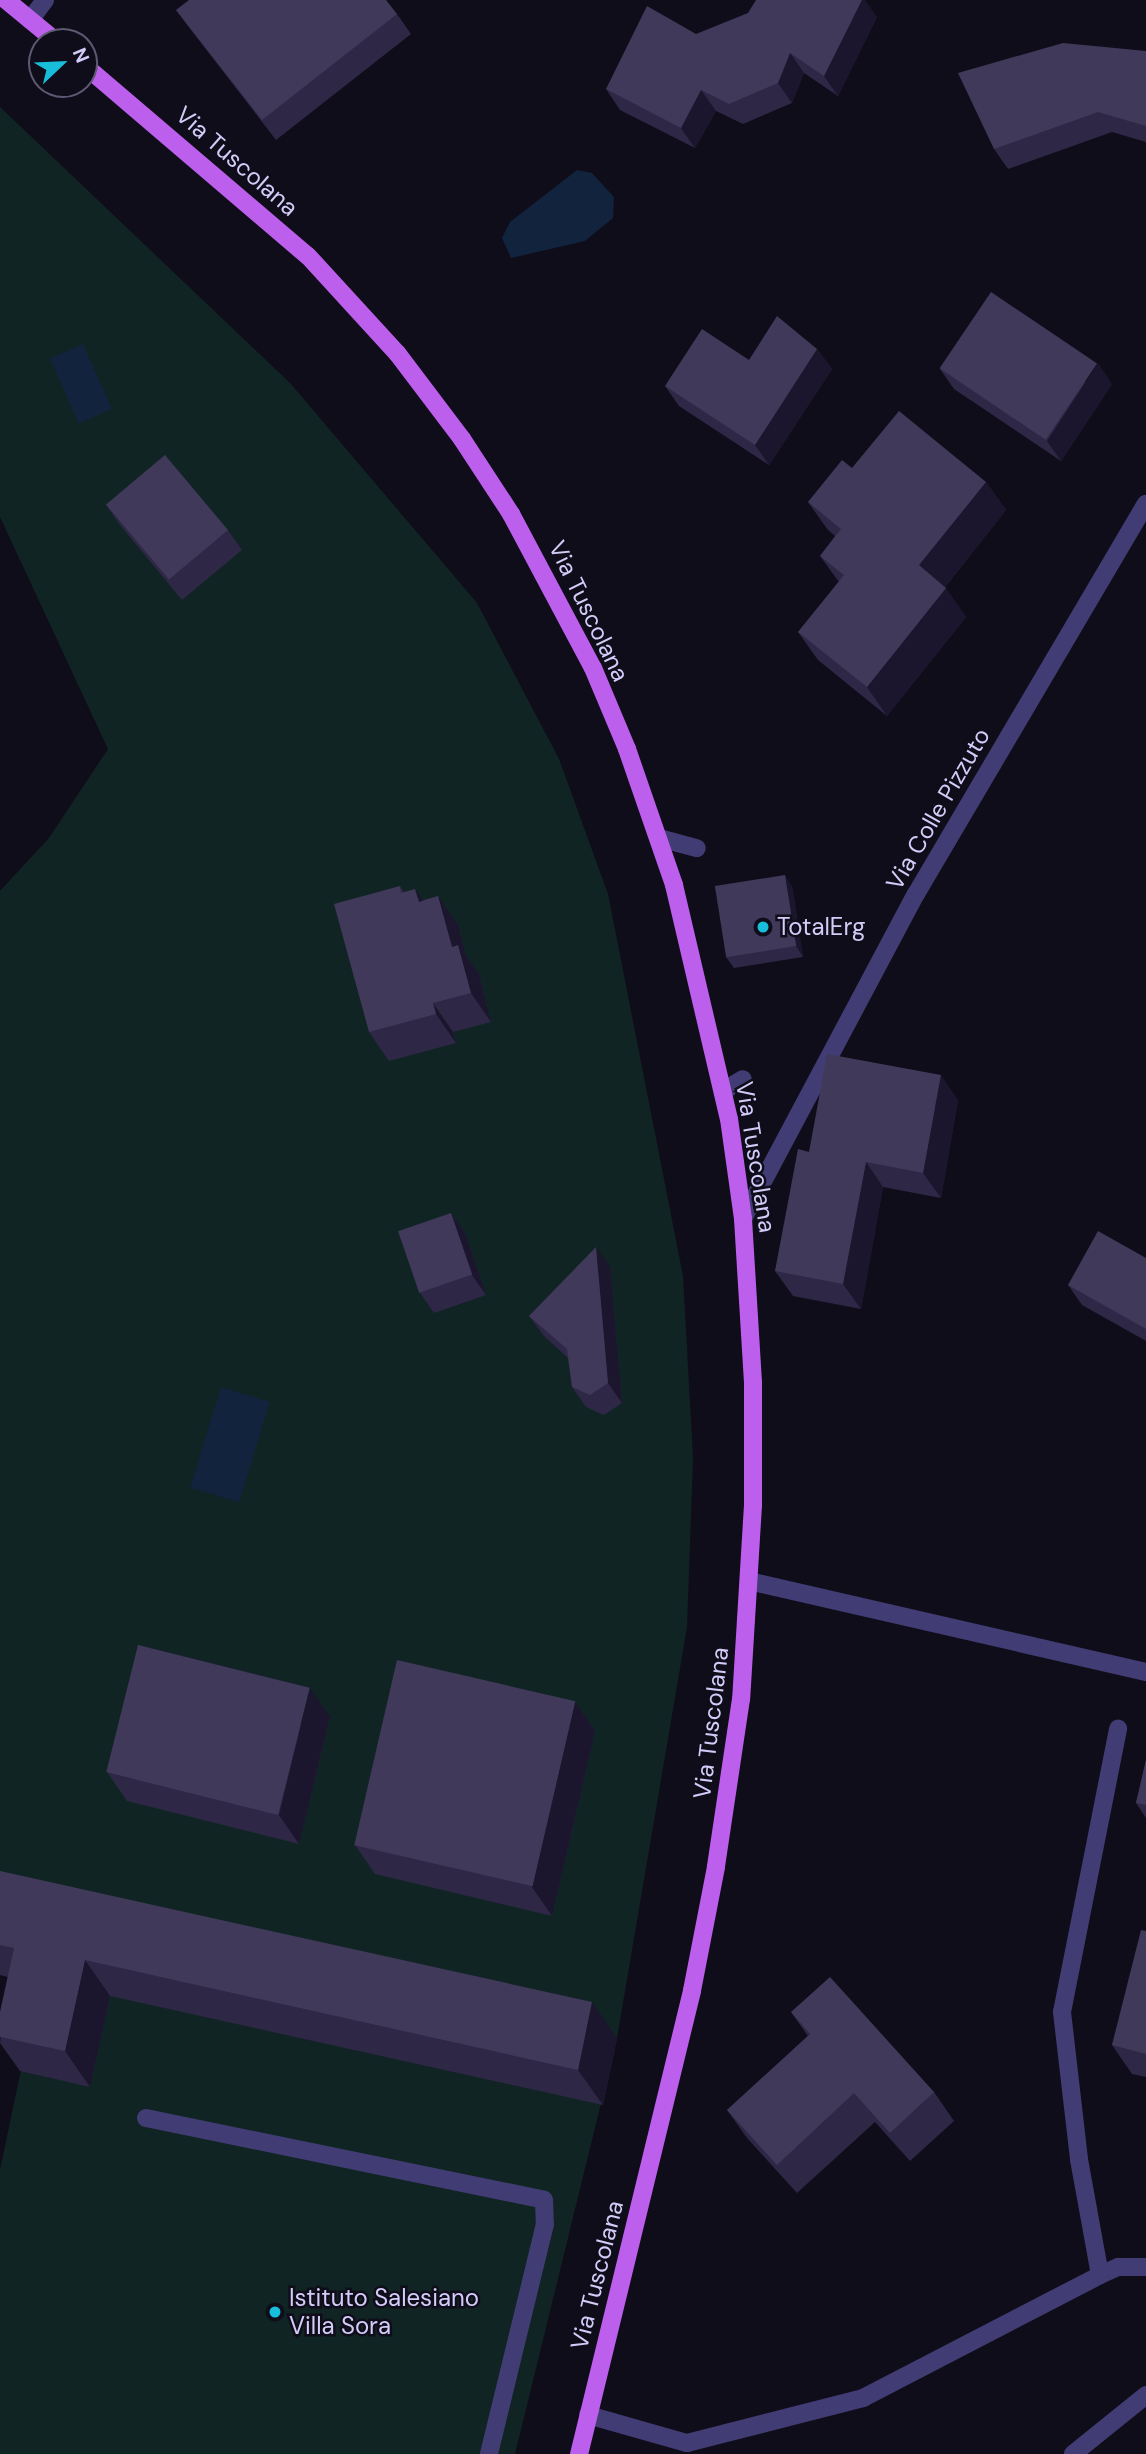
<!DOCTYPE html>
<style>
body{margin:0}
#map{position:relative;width:1146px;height:2454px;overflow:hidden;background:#100d1a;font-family:"DM Sans",sans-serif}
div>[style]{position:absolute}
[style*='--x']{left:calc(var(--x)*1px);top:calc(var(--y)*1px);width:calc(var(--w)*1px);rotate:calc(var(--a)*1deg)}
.green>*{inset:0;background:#112424}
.water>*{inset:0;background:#12233e;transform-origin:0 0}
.minor>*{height:18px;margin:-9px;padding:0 9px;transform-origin:9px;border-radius:9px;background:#413d74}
.major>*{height:18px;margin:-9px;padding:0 9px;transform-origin:9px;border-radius:9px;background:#bd5fed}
.wall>*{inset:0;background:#2e2746}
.shaded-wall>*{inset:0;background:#1b152d}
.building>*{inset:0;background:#40395a;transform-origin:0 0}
.dots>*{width:19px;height:19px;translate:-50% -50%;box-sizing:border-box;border:4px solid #100d1a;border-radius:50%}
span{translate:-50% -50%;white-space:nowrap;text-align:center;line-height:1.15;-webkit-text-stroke:5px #100d1a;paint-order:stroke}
.street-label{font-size:24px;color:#d3ccf9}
.poi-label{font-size:24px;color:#d3ccf9}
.left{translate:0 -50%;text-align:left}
.north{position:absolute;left:28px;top:28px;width:70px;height:70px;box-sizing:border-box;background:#100d1a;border:2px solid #5e5973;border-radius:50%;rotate:67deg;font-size:19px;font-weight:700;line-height:28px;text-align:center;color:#d3ccf9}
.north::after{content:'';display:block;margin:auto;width:24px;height:32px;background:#18bed9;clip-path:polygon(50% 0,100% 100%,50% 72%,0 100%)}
</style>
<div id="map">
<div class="green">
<i style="clip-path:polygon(0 107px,290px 383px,477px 603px,559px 759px,608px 894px,683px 1276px,693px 1458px,687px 1627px,617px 2038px,515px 2454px,0 2454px,0 2170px,39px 1984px,0 1975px,0 891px,49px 838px,108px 749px,0 517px)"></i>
</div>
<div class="water">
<i style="clip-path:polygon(577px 170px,592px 173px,614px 197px,613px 218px,585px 241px,511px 258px,502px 238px,510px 222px)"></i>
<i style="left:83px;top:344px;width:71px;height:36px;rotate:66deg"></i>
<i style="left:221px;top:1387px;width:51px;height:105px;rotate:17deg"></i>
</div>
<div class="minor">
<i style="--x:30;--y:20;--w:25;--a:-53"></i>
<i style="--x:659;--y:838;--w:39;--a:15"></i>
<i style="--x:723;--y:1091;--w:23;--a:-31"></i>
<i style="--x:743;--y:1219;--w:368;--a:-62"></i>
<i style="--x:916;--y:894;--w:453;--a:-59.5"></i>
<i style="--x:749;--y:1581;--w:407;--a:12.9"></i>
<i style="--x:146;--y:2118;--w:406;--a:11.6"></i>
<i style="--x:544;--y:2200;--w:24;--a:88"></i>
<i style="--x:545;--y:2224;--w:237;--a:103.7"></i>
<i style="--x:1100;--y:2275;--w:20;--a:-24"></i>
<i style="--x:1118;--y:2267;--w:28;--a:0"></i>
<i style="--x:588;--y:2415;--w:103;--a:15.8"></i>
<i style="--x:687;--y:2443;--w:182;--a:-14.3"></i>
<i style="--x:863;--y:2398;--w:267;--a:-27.4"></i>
<i style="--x:1100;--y:2275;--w:118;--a:-100.3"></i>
<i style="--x:1079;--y:2159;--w:148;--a:-96.6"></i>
<i style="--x:1062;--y:2012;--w:289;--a:-78.8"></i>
<i style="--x:1073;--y:2454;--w:94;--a:-38.9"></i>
</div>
<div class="major">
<i style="--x:6;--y:0;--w:66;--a:39.5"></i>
<i style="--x:84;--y:65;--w:294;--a:40.5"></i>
<i style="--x:308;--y:256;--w:132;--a:47.5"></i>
<i style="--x:397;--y:353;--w:108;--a:52.9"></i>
<i style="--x:462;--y:439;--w:90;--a:56.8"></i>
<i style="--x:511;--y:514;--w:174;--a:62"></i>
<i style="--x:593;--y:668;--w:88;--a:67.2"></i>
<i style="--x:627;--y:749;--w:144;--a:70.9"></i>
<i style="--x:674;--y:885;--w:240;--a:76.8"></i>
<i style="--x:729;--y:1119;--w:101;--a:82"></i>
<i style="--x:743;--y:1219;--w:163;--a:86.5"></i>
<i style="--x:753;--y:1382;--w:123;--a:90"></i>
<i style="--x:753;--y:1505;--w:194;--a:93.5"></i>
<i style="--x:741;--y:1699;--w:170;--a:98.5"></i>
<i style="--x:716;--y:1867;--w:126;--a:101"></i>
<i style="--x:692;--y:1991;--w:477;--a:103.7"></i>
</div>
<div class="wall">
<i style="clip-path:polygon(176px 10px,397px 14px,411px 34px,276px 140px,191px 30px)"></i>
<i style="clip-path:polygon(877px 17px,838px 96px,804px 73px,792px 103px,743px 124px,716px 111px,695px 148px,620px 110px,606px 89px,696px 34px)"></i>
<i style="clip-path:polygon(1146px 51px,1146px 142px,1112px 132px,1008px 169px,994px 149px)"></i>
<i style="clip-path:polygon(817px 349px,832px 369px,769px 465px,679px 406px,665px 386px,749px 360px)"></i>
<i style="clip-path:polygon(940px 369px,1112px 384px,1061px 461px,954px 389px)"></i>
<i style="clip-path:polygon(852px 468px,986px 482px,1006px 510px,945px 587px,966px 617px,887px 716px,818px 660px,798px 632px,839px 582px,820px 556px,835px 536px,828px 530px,808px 502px)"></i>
<i style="clip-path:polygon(106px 505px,228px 530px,242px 550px,182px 600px,120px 525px)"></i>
<i style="clip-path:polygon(400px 886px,404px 892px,423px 900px,438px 896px,458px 925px,466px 956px,479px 974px,491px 1022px,453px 1032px,456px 1043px,389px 1061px,369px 1032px)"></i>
<i style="clip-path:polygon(792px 886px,803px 957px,734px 968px,726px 957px)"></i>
<i style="clip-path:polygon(958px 1100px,941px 1198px,883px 1187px,861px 1309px,793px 1296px,775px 1271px,809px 1152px)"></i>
<i style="clip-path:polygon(451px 1213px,465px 1233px,486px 1295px,434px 1313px,420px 1293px)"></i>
<i style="clip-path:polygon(1146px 1258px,1146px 1341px,1082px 1305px,1068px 1285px)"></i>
<i style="clip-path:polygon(610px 1267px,622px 1403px,604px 1415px,586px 1407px,572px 1387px,568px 1358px,544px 1336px,529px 1316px)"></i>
<i style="clip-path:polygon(575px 1702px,595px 1731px,552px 1916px,375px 1874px,355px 1845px)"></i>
<i style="clip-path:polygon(330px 1717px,299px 1844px,127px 1801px,107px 1772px)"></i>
<i style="clip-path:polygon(1146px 1760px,1146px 1818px,1136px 1803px)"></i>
<i style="clip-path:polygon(0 1871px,617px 2038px,603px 2105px,110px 1996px,90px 2087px,20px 2071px,0 2043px,8px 1977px,0 1975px)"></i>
<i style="clip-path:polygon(1146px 1931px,1146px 2077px,1132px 2074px,1112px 2045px)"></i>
<i style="clip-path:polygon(791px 2012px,934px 2092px,954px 2121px,910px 2161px,875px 2122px,797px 2193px,747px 2138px,727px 2110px,808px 2036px)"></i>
</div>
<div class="shaded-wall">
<i style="clip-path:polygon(862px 0,865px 0,877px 17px,838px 96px,824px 76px)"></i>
<i style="clip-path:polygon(790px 53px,804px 73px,792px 103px,778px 83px)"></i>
<i style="clip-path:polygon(701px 90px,716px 111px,695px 148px,681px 128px)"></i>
<i style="clip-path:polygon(817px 349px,832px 369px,769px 465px,755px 445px)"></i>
<i style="clip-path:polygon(1098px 363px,1112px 384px,1061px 461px,1047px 441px)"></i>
<i style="clip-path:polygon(986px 482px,1006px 510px,939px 594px,919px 565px)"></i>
<i style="clip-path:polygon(946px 588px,966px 617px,887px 716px,867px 687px)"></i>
<i style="clip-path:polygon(785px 875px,792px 886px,803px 957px,796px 946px)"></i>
<i style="clip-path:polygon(415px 889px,435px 918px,419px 902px)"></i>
<i style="clip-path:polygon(438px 896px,458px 925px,466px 956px,479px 974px,491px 1022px,471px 993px,452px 947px)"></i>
<i style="clip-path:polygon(433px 1003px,453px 1032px,456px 1043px,436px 1014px)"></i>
<i style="clip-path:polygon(941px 1075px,958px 1100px,941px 1198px,923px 1173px)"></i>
<i style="clip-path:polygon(866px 1162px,883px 1187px,861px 1309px,843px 1284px)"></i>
<i style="clip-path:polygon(451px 1213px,465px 1233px,486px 1295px,472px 1275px)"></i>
<i style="clip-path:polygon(596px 1247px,610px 1267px,622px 1403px,608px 1383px)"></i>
<i style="clip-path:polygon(310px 1688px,330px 1717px,299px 1844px,279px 1815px)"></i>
<i style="clip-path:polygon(575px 1702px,595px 1731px,552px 1916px,532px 1887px)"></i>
<i style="clip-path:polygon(85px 1960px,110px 1996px,90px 2087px,65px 2051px)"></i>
<i style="clip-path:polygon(592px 2002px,617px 2038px,603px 2105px,578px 2070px)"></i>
</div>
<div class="building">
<i style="clip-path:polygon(189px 0,386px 0,397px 14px,262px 120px,176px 10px)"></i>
<i style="clip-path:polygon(756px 0,862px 0,824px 76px,790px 53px,778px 83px,729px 104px,701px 90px,681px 128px,606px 89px,647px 6px,696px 34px,748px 13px)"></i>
<i style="clip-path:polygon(1063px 43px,1146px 51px,1146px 126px,1098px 112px,994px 149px,958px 73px)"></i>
<i style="left:991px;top:292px;width:128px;height:92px;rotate:34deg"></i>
<i style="clip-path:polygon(777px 316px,817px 349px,755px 445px,665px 386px,702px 329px,749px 360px)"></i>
<i style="clip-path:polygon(899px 411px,986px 482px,919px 565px,946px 588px,867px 687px,798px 632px,844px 575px,820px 556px,841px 529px,808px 502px,842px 460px,852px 468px)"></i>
<i style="left:165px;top:455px;width:98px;height:77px;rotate:50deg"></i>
<i style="left:785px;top:875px;width:72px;height:71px;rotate:81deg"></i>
<i style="clip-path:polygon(400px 886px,401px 893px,415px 889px,419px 902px,438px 896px,452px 947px,458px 945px,471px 993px,433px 1003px,436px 1014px,369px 1032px,334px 904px)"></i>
<i style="clip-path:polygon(827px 1054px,941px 1075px,923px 1173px,866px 1162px,843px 1284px,775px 1271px,798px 1149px,809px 1152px)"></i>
<i style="left:451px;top:1213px;width:65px;height:56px;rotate:71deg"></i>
<i style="clip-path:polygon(1098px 1231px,1146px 1258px,1146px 1329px,1068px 1285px)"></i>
<i style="clip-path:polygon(596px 1247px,608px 1383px,590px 1395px,572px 1387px,567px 1349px,529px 1316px)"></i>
<i style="left:138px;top:1645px;width:177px;height:131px;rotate:14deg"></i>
<i style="left:397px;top:1660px;width:183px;height:190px;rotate:13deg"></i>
<i style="clip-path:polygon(1146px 1760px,1146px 1805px,1136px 1803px)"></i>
<i style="clip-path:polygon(0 1871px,592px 2002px,578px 2070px,85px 1960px,65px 2051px,0 2037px,0 2012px,14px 1948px,0 1945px)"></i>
<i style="clip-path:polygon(1141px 1930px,1146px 1931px,1146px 2054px,1112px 2045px)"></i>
<i style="clip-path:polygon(830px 1977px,934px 2092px,890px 2133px,854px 2093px,777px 2165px,727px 2110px,810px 2034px,791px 2012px)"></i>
</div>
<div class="dots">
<i style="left:763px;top:927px;background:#18bed9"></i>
<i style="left:275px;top:2312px;background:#18bed9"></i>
</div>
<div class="street-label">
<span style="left:237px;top:161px;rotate:41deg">Via Tuscolana</span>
<span style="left:589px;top:611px;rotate:64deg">Via Tuscolana</span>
<span style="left:938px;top:809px;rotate:-60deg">Via Colle Pizzuto</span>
<span style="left:756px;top:1157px;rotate:81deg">Via Tuscolana</span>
<span style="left:711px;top:1723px;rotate:-83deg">Via Tuscolana</span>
<span style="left:597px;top:2275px;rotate:-76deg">Via Tuscolana</span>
</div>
<div class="poi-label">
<span class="left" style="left:777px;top:927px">TotalErg</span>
<span class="left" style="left:289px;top:2312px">Istituto Salesiano<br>Villa Sora</span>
</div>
<div class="north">N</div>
</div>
